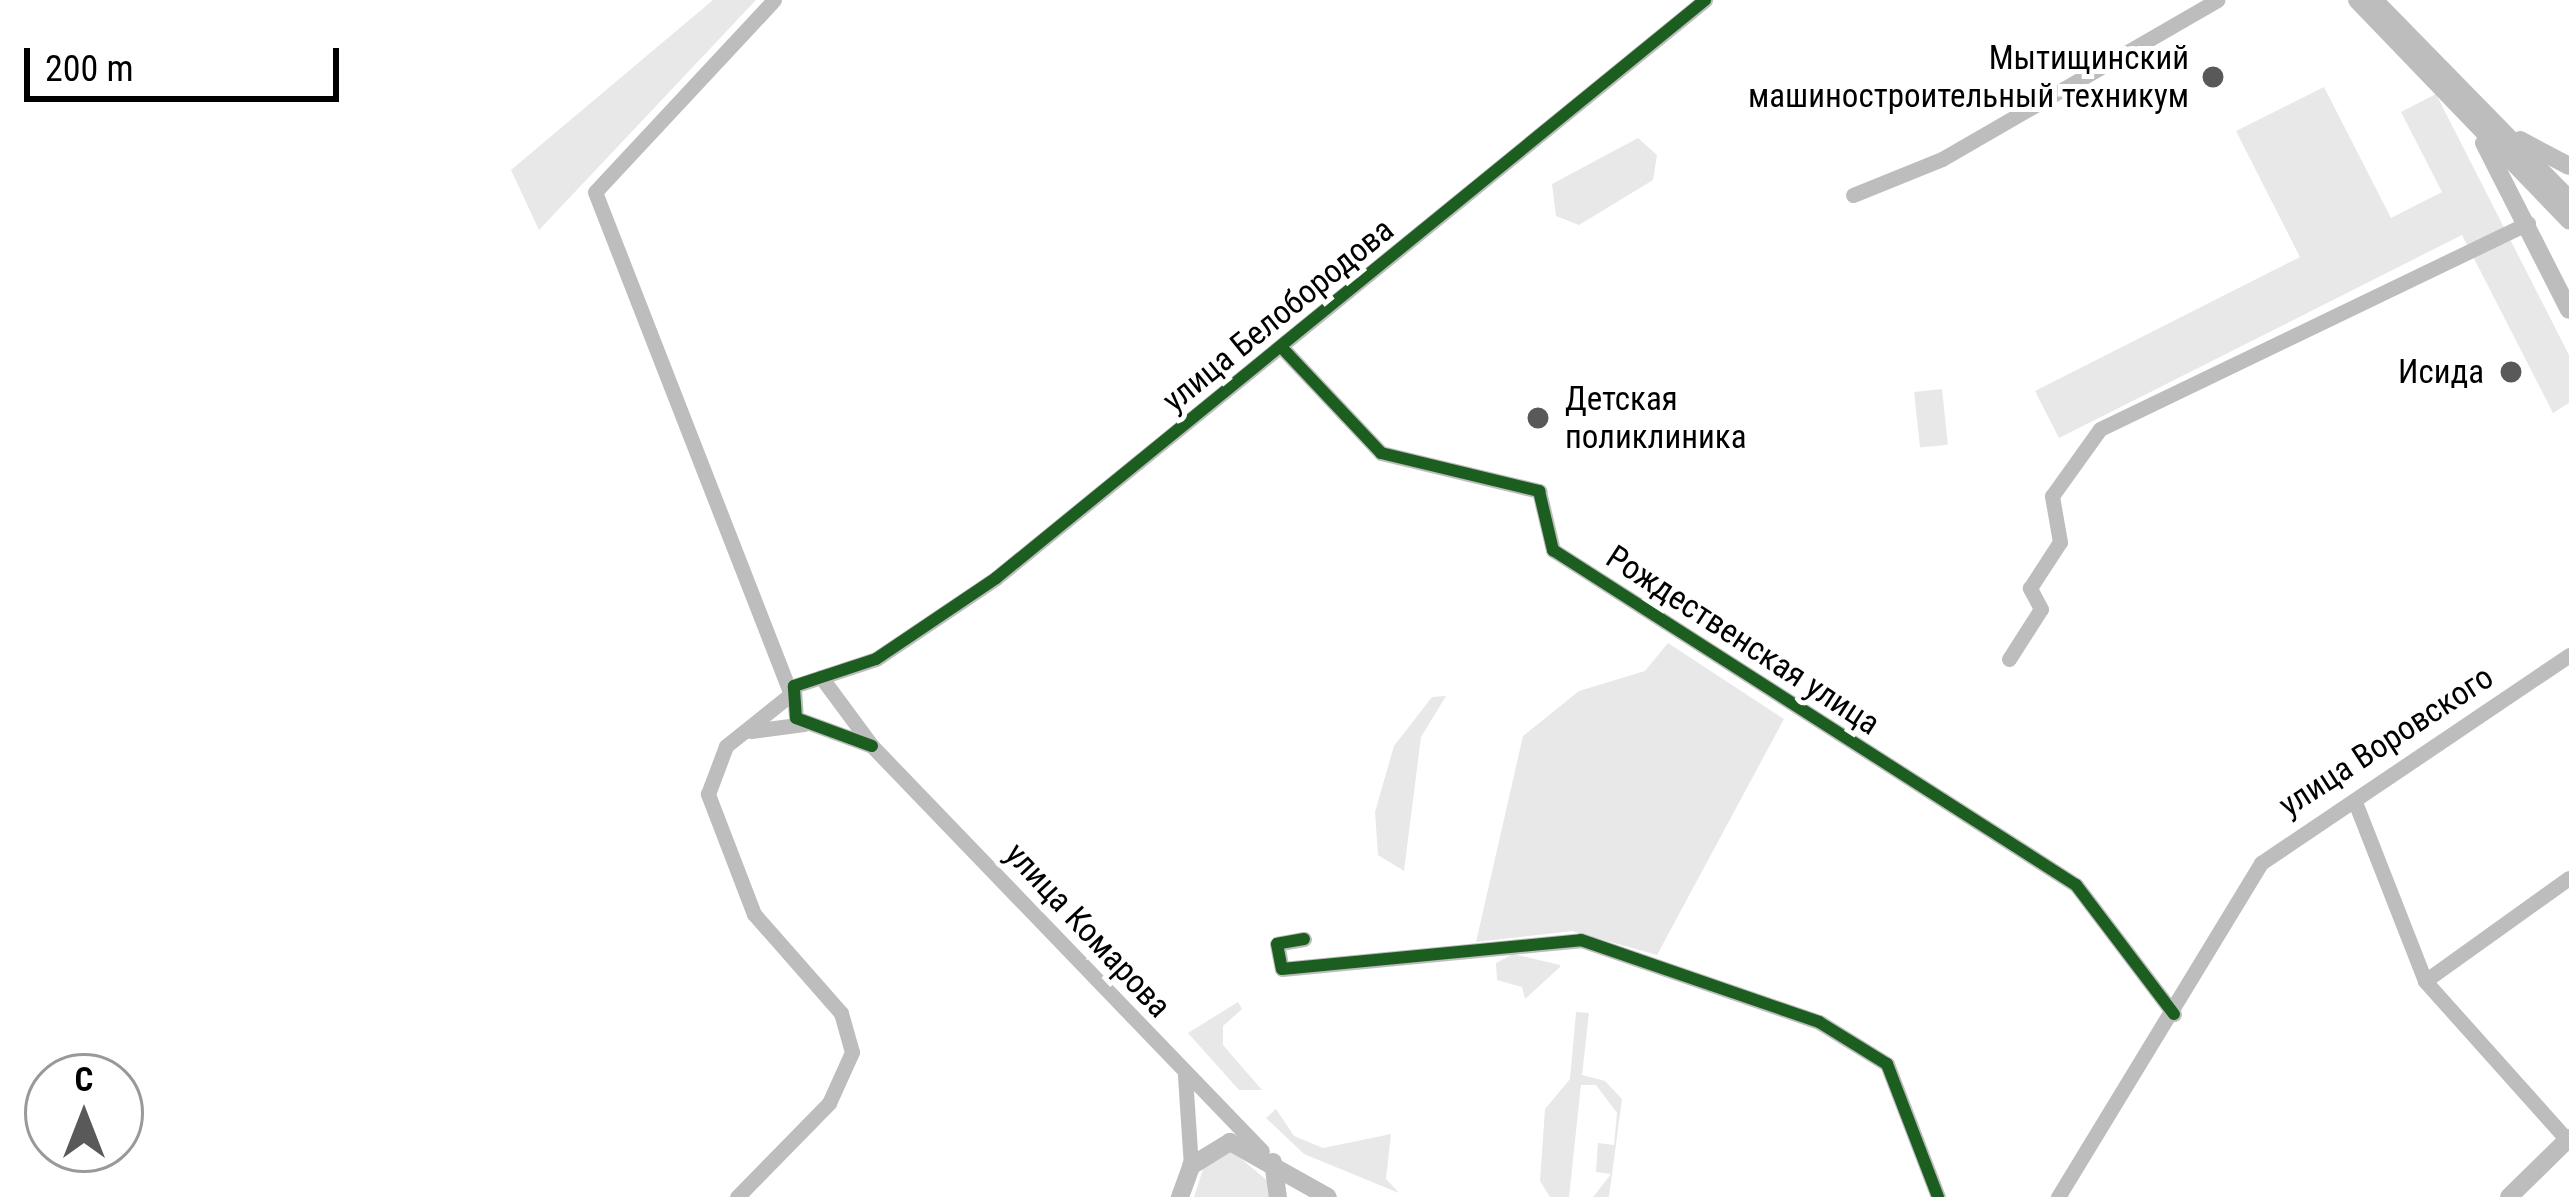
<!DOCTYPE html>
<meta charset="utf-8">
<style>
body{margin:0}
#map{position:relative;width:2569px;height:1197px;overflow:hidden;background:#fff;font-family:"Roboto Condensed",sans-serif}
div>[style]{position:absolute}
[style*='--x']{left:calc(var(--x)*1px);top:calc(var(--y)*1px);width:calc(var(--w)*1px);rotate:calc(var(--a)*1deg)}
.green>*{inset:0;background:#e8e8e8;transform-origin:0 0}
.minor>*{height:15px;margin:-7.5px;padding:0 7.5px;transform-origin:7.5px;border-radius:7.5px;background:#bdbdbd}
.major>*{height:18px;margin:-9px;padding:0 9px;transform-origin:9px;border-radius:9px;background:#bdbdbd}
.cycleway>*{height:12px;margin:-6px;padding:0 6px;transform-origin:6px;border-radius:6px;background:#1b5e20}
.dots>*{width:33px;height:33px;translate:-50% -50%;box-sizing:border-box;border:6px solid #fff;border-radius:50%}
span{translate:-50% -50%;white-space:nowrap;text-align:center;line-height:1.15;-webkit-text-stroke:10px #fff;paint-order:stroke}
.poi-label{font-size:33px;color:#000}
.right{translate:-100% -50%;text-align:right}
.left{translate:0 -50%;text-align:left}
.street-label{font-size:33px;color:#000}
.north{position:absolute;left:24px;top:1053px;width:120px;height:120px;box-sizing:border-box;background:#fff;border:3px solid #999;border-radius:50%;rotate:0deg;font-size:33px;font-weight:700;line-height:48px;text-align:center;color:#000}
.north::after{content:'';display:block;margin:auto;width:42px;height:54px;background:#595959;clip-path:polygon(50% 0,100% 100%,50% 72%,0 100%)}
.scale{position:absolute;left:24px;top:48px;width:315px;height:54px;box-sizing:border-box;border:6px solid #000;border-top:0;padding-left:15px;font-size:36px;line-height:42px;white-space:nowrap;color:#000;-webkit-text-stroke:9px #fff;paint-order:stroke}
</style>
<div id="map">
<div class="green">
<i style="clip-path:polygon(713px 0,756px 0,539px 230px,511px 170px)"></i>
<i style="clip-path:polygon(2324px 87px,2391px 218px,2442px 192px,2401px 112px,2436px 94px,2569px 355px,2569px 403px,2553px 413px,2462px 235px,2059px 438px,2035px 391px,2300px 257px,2236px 131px)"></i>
<i style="clip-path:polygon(1638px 138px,1657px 155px,1653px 180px,1579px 225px,1556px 216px,1552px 184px)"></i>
<i style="left:1942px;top:389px;width:56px;height:28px;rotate:84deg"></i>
<i style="clip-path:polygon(1668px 643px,1784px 719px,1657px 955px,1572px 931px,1476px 942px,1523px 736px,1579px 691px,1645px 671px)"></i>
<i style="clip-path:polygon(1446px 696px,1421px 737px,1404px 871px,1378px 855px,1375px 812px,1394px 746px,1432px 697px)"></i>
<i style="clip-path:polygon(1513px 954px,1560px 965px,1560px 967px,1525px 999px,1522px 987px,1497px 980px,1496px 963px)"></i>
<i style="clip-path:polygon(1238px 1002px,1242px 1009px,1223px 1026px,1223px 1045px,1262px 1090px,1239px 1090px,1188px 1033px)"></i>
<i style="clip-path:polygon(1576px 1012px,1589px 1013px,1582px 1075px,1605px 1081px,1622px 1099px,1609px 1197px,1593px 1197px,1611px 1174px,1596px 1172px,1598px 1143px,1614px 1145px,1617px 1113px,1596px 1085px,1581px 1085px,1569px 1197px,1550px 1197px,1540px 1181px,1545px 1109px,1570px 1079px)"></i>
<i style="clip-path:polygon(1276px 1109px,1294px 1136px,1323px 1148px,1391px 1134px,1386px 1179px,1399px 1193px,1304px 1154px,1266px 1118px)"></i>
<i style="clip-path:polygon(1232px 1151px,1270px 1183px,1271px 1197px,1194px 1197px,1204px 1166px)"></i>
</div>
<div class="minor">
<i style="--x:774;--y:0;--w:262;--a:133"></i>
<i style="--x:595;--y:192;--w:537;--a:68.69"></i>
<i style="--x:1853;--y:195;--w:96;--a:-22"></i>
<i style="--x:1942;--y:159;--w:318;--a:-30"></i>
<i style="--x:1285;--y:351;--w:140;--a:46.7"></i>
<i style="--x:1381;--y:453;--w:163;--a:13.5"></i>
<i style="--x:1539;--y:491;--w:61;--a:76.7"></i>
<i style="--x:1553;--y:550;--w:621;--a:32.64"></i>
<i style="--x:2076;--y:885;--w:162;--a:52.8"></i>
<i style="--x:2009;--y:659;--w:59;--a:-57.4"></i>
<i style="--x:2041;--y:609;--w:24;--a:-118"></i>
<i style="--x:2030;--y:588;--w:55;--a:-56.9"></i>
<i style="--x:2060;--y:542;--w:47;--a:-99.9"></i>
<i style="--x:2052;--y:496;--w:82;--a:-54.4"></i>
<i style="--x:2100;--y:429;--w:475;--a:-25.7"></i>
<i style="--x:821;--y:677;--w:86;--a:53.5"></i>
<i style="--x:872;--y:746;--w:562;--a:46.08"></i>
<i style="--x:751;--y:731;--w:53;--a:-7.5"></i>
<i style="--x:872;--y:746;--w:81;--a:-159.8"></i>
<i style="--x:796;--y:718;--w:32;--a:-94"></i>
<i style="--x:794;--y:686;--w:86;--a:-18.2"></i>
<i style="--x:876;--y:659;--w:145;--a:-34"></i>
<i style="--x:996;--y:578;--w:915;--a:-39.19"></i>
<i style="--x:2355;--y:802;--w:192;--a:68.6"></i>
<i style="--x:2425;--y:981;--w:213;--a:48.2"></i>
<i style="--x:1304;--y:939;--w:27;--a:170"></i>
<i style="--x:1277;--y:944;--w:25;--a:79"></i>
<i style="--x:1282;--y:969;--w:300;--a:-5.5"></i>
<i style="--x:1581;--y:940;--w:252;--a:19"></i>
<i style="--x:1819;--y:1022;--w:80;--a:31.7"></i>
<i style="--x:1887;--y:1064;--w:142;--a:69"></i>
<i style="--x:2425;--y:981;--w:177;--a:-35.6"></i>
<i style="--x:1185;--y:1076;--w:90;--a:86.2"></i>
<i style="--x:737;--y:1197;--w:132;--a:-45.6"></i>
<i style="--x:829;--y:1103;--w:56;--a:-65.7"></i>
<i style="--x:852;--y:1052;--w:41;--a:-105.8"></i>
<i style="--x:841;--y:1013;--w:132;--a:-131.3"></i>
<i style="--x:754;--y:914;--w:129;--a:-111"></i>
<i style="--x:708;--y:794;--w:51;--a:-69.4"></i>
<i style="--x:726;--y:746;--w:82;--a:-38.6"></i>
<i style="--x:2058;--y:1197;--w:391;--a:-58.7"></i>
<i style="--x:2261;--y:863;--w:372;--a:-34"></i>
</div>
<div class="major">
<i style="--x:2357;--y:0;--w:306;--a:46.1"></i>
<i style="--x:2374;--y:0;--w:279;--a:45.6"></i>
<i style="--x:2520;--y:140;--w:55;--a:28"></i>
<i style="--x:2484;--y:143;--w:187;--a:63"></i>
<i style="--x:1273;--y:1162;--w:35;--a:82"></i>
<i style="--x:1180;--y:1197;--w:33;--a:-70"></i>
<i style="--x:1191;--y:1166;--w:46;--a:-31.6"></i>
<i style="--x:1230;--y:1142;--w:112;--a:29.3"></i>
<i style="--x:2509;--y:1197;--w:84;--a:-44.5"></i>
</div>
<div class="cycleway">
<i style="--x:1285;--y:351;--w:140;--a:46.7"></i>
<i style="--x:1381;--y:453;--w:163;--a:13.5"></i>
<i style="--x:1539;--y:491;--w:61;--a:76.7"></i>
<i style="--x:1553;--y:550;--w:621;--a:32.64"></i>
<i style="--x:2076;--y:885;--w:162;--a:52.8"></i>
<i style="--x:872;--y:746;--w:81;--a:-159.8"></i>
<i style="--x:796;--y:718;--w:32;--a:-94"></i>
<i style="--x:794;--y:686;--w:86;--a:-18.2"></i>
<i style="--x:876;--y:659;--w:145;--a:-34"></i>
<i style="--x:996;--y:578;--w:915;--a:-39.19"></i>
<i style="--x:1304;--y:939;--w:27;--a:170"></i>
<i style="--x:1277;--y:944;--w:25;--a:79"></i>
<i style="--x:1282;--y:969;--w:300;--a:-5.5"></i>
<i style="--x:1581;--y:940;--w:252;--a:19"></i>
<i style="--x:1819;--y:1022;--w:80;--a:31.7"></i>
<i style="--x:1887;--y:1064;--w:142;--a:69"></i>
</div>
<div class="dots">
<i style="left:2213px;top:77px;background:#595959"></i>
<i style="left:2511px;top:372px;background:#595959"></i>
<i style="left:1538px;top:418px;background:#595959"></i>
</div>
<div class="poi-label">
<span class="right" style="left:2189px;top:77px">Мытищинский<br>машиностроительный техникум</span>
<span class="right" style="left:2484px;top:372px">Исида</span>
<span class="left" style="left:1565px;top:418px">Детская<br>поликлиника</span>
</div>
<div class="street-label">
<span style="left:1278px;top:315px;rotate:-39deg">улица Белобородова</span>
<span style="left:1743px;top:640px;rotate:33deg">Рождественская улица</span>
<span style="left:2386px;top:741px;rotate:-33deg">улица Воровского</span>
<span style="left:1088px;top:930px;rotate:47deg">улица Комарова</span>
</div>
<div class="north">С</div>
<div class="scale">200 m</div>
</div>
